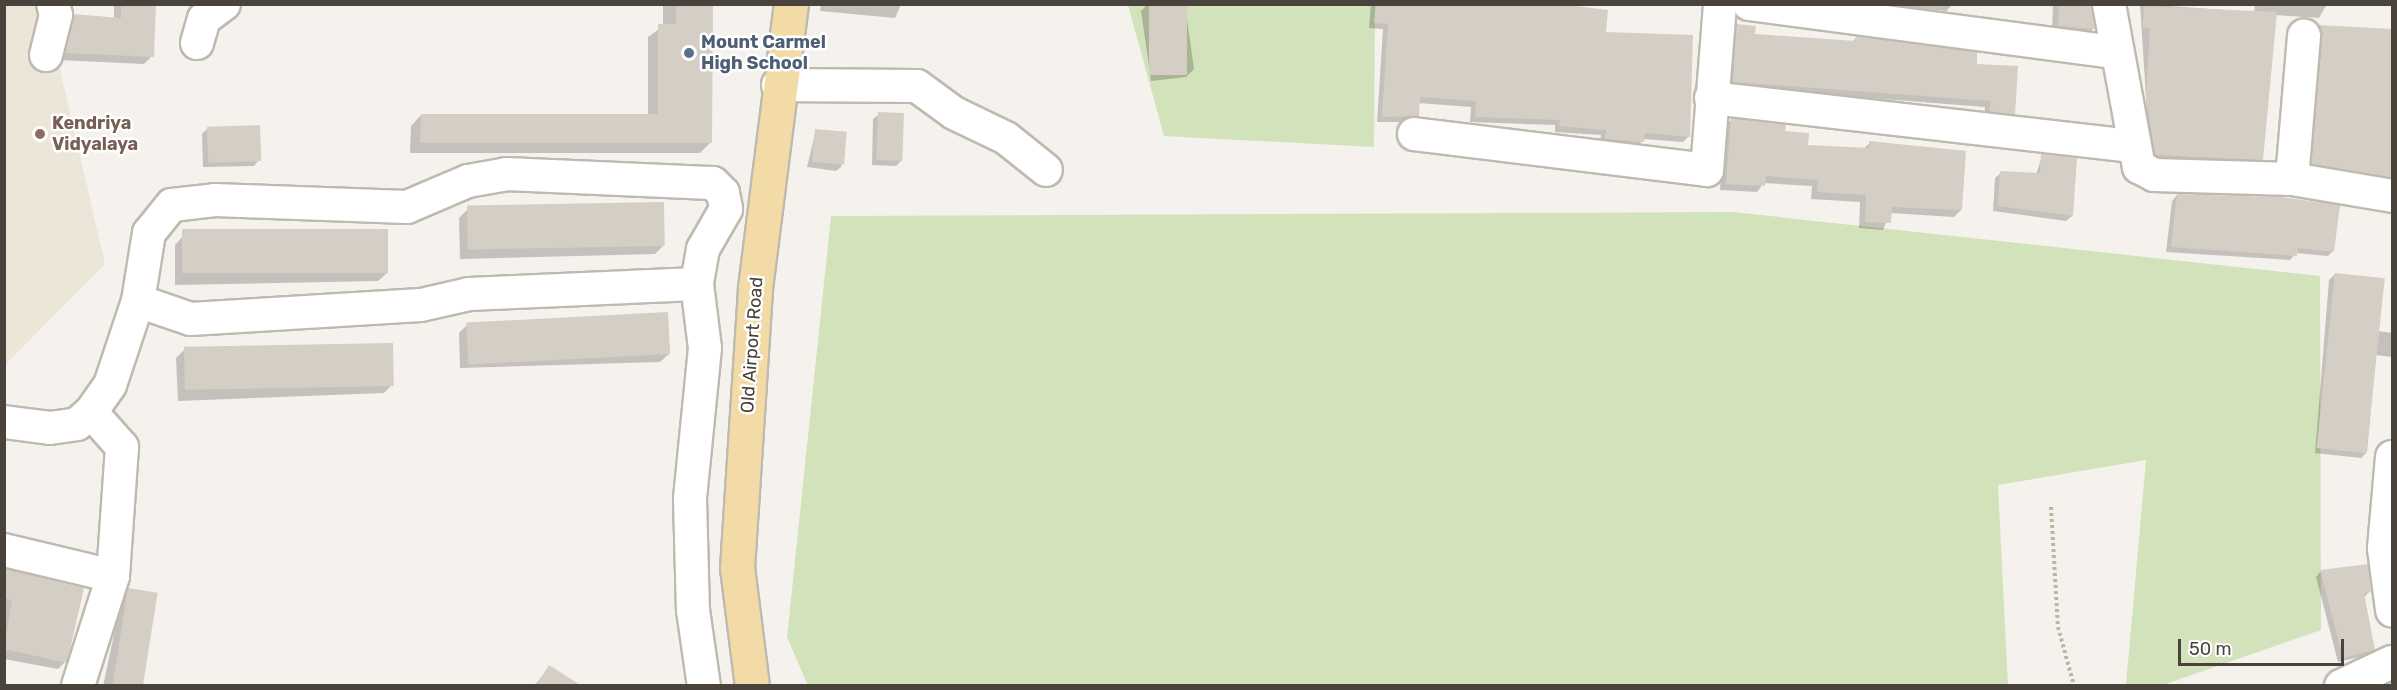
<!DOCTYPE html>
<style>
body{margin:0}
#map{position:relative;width:2397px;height:690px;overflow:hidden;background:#f5f2ed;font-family:Rubik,sans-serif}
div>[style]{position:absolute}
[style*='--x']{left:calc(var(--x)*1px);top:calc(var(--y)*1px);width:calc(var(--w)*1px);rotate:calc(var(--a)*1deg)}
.education>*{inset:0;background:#ece6d9}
.green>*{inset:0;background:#d2e3bb}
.shadow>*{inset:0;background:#0003}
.building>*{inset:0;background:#d5cec4;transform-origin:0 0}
.path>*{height:4px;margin-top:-2px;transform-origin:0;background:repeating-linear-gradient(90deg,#bfb5a3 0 3px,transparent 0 6px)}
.roads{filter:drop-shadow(2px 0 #bfbab0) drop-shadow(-2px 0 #bfbab0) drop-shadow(0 2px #bfbab0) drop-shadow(0 -2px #bfbab0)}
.minor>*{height:32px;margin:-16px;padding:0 16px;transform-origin:16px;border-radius:16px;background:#fff}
.major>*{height:33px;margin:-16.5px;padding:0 16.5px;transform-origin:16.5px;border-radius:16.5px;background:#f3dba8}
.dots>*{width:16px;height:16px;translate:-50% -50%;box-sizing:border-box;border:3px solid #fff;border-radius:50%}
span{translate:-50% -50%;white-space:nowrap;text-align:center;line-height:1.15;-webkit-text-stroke:5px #fff;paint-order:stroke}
.service-label{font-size:18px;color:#4e5e75;font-weight:700}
.left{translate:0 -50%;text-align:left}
.education-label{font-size:18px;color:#785e54;font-weight:700}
.street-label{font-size:18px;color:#49433b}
.frame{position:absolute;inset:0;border:6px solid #49433b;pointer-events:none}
.scale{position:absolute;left:2178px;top:639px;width:166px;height:27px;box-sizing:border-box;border:3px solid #49433b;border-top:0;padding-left:8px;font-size:18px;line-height:21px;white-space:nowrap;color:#49433b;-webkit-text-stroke:4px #fff;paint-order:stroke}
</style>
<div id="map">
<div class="education">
<i style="clip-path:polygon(5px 5px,45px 5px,105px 264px,5px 365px)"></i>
</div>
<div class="green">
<i style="clip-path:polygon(1128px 5px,1375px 5px,1374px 147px,1164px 136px)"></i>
<i style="clip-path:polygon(1733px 212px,2320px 276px,2321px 630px,2163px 685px,2126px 685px,2146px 460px,1998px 485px,2008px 685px,808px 686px,787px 637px,831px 216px)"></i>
</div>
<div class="shadow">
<i style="clip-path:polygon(114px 4px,154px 4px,152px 56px,144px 64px,58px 60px,66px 23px,74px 15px,114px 19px)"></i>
<i style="clip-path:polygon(663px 4px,711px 4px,711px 142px,700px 153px,410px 153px,411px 126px,421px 115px,648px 116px,648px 37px,663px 26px)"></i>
<i style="clip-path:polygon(821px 4px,901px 4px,895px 18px,820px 11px)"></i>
<i style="clip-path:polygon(1148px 4px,1185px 4px,1194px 69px,1186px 77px,1151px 81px,1141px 11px)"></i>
<i style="clip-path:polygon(1371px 4px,1499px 4px,1604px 34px,1689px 136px,1683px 142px,1643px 139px,1637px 147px,1600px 144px,1601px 135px,1555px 132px,1555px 125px,1470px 122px,1471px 107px,1418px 103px,1411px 122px,1377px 122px,1383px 29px,1369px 28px)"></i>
<i style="clip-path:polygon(1879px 4px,1953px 4px,1946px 11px,1918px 8px,1912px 14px,1878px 10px)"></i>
<i style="clip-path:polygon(2053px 4px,2091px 4px,2094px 28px,2087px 35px,2052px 32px)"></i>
<i style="clip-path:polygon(2140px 4px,2254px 12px,2255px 4px,2327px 4px,2319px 18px,2275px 15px,2261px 159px,2256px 165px,2150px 160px)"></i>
<i style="clip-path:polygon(1737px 26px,1754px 35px,1852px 42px,1856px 38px,1975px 66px,2013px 114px,2008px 120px,1984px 117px,1985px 107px,1727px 87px,1731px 32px)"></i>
<i style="clip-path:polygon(2319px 26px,2392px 30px,2392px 185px,2307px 169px,2313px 31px)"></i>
<i style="clip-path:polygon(879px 114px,902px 160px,896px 166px,872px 165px,873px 119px)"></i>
<i style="clip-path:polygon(1731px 120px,1784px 133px,1807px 146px,1863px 149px,1870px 143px,1961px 210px,1954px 217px,1890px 213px,1883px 230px,1859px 228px,1860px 202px,1811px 199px,1812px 186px,1764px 183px,1757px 192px,1720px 190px,1724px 127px)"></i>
<i style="clip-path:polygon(208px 128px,259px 160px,254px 166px,203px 167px,202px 134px)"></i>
<i style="clip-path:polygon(816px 130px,842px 166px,836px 171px,807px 167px)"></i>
<i style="clip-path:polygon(2042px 156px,2072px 216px,2066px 221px,1993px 211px,1995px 178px,2001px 173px,2036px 175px)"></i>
<i style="clip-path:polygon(2177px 195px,2333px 251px,2328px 256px,2296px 253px,2290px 260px,2166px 252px,2172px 201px)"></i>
<i style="clip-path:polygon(467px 210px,663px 246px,655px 254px,460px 259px,459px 218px)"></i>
<i style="clip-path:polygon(183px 236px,387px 273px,378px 281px,175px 285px,175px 245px)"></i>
<i style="clip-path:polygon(2335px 274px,2378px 331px,2392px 333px,2392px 357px,2376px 355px,2367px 452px,2361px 458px,2315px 453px,2329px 280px)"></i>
<i style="clip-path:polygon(467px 325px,669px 354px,660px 362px,460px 368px,459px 333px)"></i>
<i style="clip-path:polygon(184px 350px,392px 385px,384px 393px,178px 401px,176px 358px)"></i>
<i style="clip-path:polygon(4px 567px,82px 589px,65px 662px,58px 669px,4px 659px)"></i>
<i style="clip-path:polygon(2321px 571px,2370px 591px,2364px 597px,2374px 650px,2368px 655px,2338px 662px,2316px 577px)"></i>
<i style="clip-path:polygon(128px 590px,141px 686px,103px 686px,122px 597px)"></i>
<i style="clip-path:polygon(550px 667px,579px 686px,534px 686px)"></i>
</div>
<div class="building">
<i style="clip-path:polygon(121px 4px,156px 4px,154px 57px,65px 53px,73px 14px,121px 18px)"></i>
<i style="clip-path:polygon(676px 4px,713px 4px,712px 143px,420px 143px,421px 114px,658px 114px,658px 24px,676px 24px)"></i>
<i style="left:1149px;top:4px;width:38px;height:71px"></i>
<i style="clip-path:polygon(1376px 4px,1560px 4px,1608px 10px,1606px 32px,1693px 35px,1690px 137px,1645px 133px,1644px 142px,1605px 139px,1606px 130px,1559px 126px,1560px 120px,1475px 117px,1476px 101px,1420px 97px,1419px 116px,1382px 117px,1388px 24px,1374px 23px)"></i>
<i style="clip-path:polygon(2059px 4px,2091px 4px,2095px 29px,2058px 26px)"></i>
<i style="clip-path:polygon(2144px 6px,2277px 12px,2263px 160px,2155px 155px,2146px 97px,2150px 28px,2143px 27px)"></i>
<i style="clip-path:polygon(1736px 24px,1756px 26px,1755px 34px,1855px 41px,1856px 36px,1977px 52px,1977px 64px,2018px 66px,2015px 115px,1989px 112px,1990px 101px,1733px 82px)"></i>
<i style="clip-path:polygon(2318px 25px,2392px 29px,2392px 178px,2311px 164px,2322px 36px)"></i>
<i style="left:878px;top:112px;width:26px;height:48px;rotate:2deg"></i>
<i style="clip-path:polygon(1731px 118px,1786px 125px,1785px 131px,1809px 133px,1808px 145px,1869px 148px,1869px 141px,1966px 151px,1962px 210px,1892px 207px,1891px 223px,1865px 222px,1866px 195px,1817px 192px,1818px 180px,1766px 176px,1765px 186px,1726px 184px)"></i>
<i style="left:260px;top:125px;width:36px;height:53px;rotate:88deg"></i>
<i style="left:815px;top:129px;width:32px;height:33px;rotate:5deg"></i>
<i style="clip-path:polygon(2041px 154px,2077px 158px,2073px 216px,1998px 206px,2000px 171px,2040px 173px)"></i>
<i style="clip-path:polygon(2177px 194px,2281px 197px,2340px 205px,2334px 252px,2298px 248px,2297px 256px,2171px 247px)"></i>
<i style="left:664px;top:202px;width:44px;height:197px;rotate:89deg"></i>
<i style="left:388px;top:229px;width:44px;height:206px;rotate:90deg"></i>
<i style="left:2335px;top:273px;width:50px;height:176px;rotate:6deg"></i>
<i style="left:668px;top:312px;width:42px;height:202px;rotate:87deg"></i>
<i style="left:393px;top:343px;width:43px;height:209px;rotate:89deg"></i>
<i style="clip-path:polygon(2368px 564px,2371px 592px,2364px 593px,2375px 650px,2343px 658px,2320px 570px)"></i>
<i style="clip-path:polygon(4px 569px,84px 588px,67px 663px,4px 649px,12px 600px,4px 598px)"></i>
<i style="left:128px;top:588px;width:30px;height:100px;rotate:9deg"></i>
<i style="clip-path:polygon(549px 665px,582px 686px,536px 686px)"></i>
</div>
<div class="path">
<i style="--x:2051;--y:507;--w:120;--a:86.7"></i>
<i style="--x:2058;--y:627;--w:61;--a:74.8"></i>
</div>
<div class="roads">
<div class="minor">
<i style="--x:1749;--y:4;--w:370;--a:7.5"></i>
<i style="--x:2109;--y:4;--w:166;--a:79.6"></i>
<i style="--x:2139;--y:167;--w:17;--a:28"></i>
<i style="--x:2154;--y:175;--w:138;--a:1.7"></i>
<i style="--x:2292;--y:179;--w:101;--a:9.6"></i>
<i style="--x:197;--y:43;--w:25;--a:-74"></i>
<i style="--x:204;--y:19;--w:25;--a:-37"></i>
<i style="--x:46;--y:55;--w:41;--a:-76"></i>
<i style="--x:56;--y:15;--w:11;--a:-105"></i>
<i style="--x:778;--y:85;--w:139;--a:0.4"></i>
<i style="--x:917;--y:86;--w:46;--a:36.1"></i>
<i style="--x:954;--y:113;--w:58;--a:25.7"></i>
<i style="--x:1006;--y:138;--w:51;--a:38.7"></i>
<i style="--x:1711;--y:98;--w:424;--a:6.5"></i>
<i style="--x:1414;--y:134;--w:295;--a:7"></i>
<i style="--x:1707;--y:170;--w:167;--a:-85.5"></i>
<i style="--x:2292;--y:179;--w:144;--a:-85.2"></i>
<i style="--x:138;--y:301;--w:56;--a:18.8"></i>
<i style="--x:191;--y:319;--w:230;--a:-3.5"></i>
<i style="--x:421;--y:305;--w:49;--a:-12.9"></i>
<i style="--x:469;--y:294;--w:228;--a:-2.5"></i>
<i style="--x:91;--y:412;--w:47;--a:48.5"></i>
<i style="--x:122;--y:447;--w:129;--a:94"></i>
<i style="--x:4;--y:422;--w:46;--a:7.4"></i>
<i style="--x:50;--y:428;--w:27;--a:-8"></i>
<i style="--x:77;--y:424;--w:18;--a:-41"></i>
<i style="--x:91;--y:412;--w:33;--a:-55"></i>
<i style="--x:110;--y:385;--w:89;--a:-71.6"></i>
<i style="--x:138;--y:301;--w:69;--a:-80.8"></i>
<i style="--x:149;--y:233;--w:36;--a:-51"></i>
<i style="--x:172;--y:205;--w:43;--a:-6.6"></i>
<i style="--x:215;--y:200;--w:192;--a:2.1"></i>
<i style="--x:407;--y:207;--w:66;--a:-23.1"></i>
<i style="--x:468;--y:181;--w:39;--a:-10"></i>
<i style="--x:506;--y:174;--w:207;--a:2.5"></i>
<i style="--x:713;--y:183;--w:14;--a:45"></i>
<i style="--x:723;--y:193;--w:16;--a:79"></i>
<i style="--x:726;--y:209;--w:46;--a:119.9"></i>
<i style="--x:703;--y:249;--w:36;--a:100"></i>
<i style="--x:697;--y:284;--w:64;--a:82.9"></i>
<i style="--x:705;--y:348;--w:151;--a:95.7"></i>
<i style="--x:690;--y:498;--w:112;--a:88.5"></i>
<i style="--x:693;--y:610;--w:77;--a:81.8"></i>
<i style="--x:2392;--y:457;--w:92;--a:95"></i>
<i style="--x:2384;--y:549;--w:62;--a:82.5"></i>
<i style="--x:4;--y:550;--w:112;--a:13.4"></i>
<i style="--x:113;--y:576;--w:115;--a:107.7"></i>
<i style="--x:2341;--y:686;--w:56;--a:-25.2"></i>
</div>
<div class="major">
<i style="--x:752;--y:686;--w:119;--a:-97.2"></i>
<i style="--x:737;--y:568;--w:281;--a:-86.3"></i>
<i style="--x:755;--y:288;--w:286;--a:-82.8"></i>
</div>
</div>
<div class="dots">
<i style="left:689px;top:53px;background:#5c6f8a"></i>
<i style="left:40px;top:134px;background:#8d6e63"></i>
</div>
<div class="service-label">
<span class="left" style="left:701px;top:53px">Mount Carmel<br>High School</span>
</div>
<div class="education-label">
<span class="left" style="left:52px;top:134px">Kendriya<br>Vidyalaya</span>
</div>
<div class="street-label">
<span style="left:752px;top:345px;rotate:-86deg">Old Airport Road</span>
</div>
<div class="frame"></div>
<div class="scale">50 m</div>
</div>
